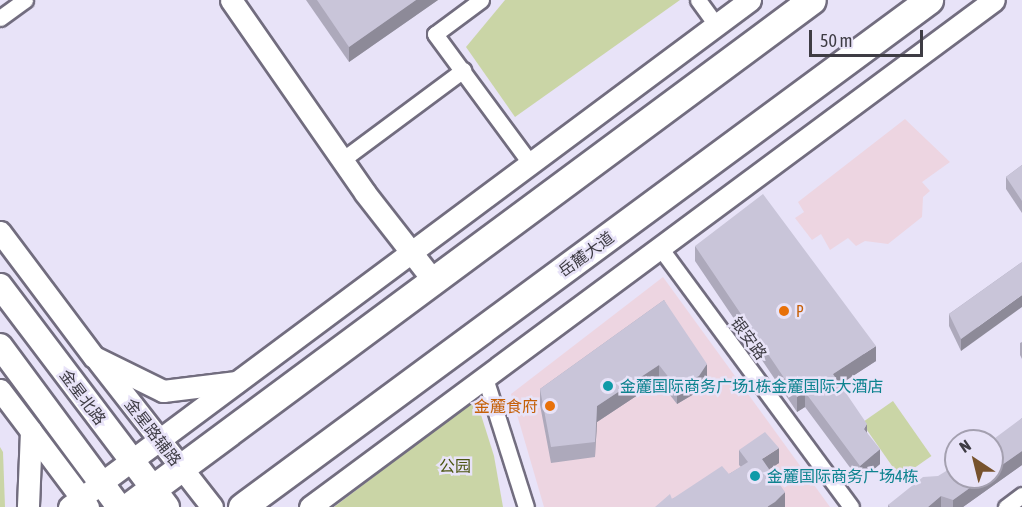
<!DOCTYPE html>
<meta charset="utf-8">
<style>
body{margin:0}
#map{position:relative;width:1022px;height:507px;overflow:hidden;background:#e8e3f8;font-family:"Asap Condensed","Noto Sans SC",sans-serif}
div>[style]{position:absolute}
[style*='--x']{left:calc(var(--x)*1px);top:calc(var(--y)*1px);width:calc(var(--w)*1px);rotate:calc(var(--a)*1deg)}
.commercial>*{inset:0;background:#edd5e1}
.green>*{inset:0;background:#cad5a6;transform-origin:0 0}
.roads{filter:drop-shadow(2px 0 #726d7f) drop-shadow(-2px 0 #726d7f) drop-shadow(0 2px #726d7f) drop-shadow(0 -2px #726d7f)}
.street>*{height:15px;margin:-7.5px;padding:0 7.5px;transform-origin:7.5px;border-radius:7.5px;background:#fff}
.secondary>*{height:21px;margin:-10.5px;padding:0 10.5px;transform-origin:10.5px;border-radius:10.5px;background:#fff}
.primary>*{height:24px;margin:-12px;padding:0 12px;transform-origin:12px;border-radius:12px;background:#fff}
.highway>*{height:27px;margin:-13.5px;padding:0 13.5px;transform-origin:13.5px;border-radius:13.5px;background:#fff}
.wall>*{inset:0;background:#ada9bb}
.shaded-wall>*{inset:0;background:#8d8a98}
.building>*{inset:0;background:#c9c5d9}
.dots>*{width:16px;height:16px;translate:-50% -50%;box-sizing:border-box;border:3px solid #e8e3f8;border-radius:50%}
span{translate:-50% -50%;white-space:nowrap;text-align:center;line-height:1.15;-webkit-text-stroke:5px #e8e3f8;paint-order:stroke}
.street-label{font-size:16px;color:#3e3c44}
.food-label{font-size:16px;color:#c56008}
.left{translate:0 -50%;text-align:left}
.right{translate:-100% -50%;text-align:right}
.culture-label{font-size:16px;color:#0d838f}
.park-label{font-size:16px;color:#4c5612}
.north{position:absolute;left:944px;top:429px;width:60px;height:60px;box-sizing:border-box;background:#e8e3f8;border:2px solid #a4a0b0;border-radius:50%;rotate:325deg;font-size:16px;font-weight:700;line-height:24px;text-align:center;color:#3e3c44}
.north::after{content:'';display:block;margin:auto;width:21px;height:27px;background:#77522d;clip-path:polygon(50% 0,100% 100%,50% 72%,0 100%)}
.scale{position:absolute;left:809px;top:30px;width:114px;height:27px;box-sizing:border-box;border:3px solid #3e3c44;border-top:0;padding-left:8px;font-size:18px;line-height:21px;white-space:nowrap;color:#3e3c44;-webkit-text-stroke:4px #e8e3f8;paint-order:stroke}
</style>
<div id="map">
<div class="commercial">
<i style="clip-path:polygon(905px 119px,950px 162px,922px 182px,930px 191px,923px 197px,922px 217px,888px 244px,865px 241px,856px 246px,848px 238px,830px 250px,821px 234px,812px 240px,795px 218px,804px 212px,798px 202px)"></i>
<i style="clip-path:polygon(663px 277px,830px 507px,544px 507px,511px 394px)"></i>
</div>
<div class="green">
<i style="clip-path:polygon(505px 0,680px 0,515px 117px,466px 47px)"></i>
<i style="clip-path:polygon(476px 399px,494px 456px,503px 507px,334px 507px)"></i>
<i style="left:893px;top:401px;width:67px;height:38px;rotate:55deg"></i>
<i style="clip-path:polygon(0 447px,3px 452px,5px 507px,0 507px)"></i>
</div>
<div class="roads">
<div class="street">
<i style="--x:481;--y:0;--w:57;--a:143.5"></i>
<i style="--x:435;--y:34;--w:160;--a:53.6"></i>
<i style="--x:698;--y:0;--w:31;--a:54"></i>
<i style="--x:0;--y:18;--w:31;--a:-36"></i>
<i style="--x:342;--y:160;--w:151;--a:-36.6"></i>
<i style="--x:661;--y:249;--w:320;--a:53.6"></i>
<i style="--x:485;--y:378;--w:135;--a:72.4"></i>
<i style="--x:1006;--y:507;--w:20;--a:-37"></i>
</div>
<div class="secondary">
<i style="--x:231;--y:0;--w:235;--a:55.2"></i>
<i style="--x:365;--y:193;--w:110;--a:52"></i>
<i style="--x:0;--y:232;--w:156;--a:53.1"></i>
<i style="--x:94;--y:357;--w:77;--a:26.2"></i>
<i style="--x:163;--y:391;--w:74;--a:-7"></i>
<i style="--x:98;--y:361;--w:185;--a:52"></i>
<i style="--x:0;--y:390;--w:51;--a:52.9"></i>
<i style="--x:31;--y:431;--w:76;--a:92.3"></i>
<i style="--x:31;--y:431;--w:95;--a:53.1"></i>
<i style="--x:69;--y:507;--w:849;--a:-36.67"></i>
<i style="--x:310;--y:507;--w:851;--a:-36.55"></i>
</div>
<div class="primary">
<i style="--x:0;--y:286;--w:277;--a:52.9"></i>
<i style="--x:0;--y:346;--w:200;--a:53.5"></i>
</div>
<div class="highway">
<i style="--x:128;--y:507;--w:851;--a:-36.55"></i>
<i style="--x:242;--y:507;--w:854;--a:-36.43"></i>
</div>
</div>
<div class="wall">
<i style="clip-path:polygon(306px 0,438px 0,349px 62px)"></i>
<i style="clip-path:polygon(1022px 165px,1022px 213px,1006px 189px,1006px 177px)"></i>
<i style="clip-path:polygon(695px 246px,876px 361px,840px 384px,867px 433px,880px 464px,860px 481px,805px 407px,797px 412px,695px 261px)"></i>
<i style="clip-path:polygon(1022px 262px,961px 351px,949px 326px,949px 314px)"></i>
<i style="clip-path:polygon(664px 300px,707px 379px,699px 391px,677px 404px,659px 381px,597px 422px,595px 457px,551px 463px,540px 405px,540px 389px)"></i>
<i style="clip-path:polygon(1022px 342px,1022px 359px,1020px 355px,1020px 343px)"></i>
<i style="clip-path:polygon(1022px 418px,1022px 465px,963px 507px,888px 507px,888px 505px,956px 477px)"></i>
<i style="clip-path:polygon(739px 450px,779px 463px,769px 469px,785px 507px,672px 499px,729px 474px,741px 467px,739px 465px)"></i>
</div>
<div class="shaded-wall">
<i style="clip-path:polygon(416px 0,438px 0,349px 62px,349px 47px)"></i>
<i style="clip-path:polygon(1022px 295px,1022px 307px,961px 351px,961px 339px)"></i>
<i style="clip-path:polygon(876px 346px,876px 361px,833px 389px,833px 374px)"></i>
<i style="clip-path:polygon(707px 364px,707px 379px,699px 391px,677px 404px,677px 388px)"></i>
<i style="clip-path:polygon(659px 365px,659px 381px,597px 422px,595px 457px,597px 406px)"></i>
<i style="clip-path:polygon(805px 392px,805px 407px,797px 412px,797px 397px)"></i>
<i style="clip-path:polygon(867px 424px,867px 439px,864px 429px)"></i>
<i style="clip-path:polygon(779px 448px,779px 463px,762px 474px,762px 459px)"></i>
<i style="clip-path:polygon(880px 449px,880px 464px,860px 481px,860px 466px)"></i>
<i style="clip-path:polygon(1022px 451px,1022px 465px,963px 507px,953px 507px,953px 500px,985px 477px,992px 477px,992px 472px)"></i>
<i style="clip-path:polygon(785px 492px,785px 507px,767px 507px)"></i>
<i style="clip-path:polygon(941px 496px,941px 507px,928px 507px)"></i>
</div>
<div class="building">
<i style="clip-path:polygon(317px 0,416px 0,349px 47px)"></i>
<i style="clip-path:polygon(1022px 165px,1022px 201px,1006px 177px)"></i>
<i style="clip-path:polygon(763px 194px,876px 346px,833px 374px,867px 424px,864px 429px,880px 449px,860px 466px,805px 392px,797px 397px,695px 246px)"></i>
<i style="clip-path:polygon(1022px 262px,1022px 295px,961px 339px,949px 314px)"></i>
<i style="clip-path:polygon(664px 300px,707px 364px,699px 376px,677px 388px,659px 365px,597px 406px,595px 442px,551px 447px,540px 389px)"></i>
<i style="clip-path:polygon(1022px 418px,1022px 451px,992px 472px,992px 441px,991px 441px)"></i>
<i style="clip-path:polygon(765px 432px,779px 448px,762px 459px,785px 492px,775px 502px,767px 507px,655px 507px,670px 494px,672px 499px,722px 466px,729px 474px,748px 462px,739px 450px)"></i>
<i style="clip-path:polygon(956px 465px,956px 477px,985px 477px,953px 500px,941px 496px,928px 507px,890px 507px,888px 505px,923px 477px,938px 476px)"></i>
</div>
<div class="dots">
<i style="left:784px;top:311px;background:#e8710a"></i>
<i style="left:608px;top:386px;background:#0f9aa8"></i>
<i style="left:550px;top:406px;background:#e8710a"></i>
<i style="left:755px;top:476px;background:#0f9aa8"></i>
</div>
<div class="street-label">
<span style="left:586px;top:254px;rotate:-36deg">岳麓大道</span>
<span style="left:749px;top:338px;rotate:54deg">银安路</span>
<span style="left:83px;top:397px;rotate:53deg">金星北路</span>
<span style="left:153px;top:432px;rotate:52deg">金星路辅路</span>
</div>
<div class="food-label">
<span class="left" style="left:796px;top:311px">P</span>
<span class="right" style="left:538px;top:406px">金麓食府</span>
</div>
<div class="culture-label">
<span class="left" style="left:620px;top:386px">金麓国际商务广场1栋金麓国际大酒店</span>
<span class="left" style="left:767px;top:476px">金麓国际商务广场4栋</span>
</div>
<div class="park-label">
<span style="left:455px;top:466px">公园</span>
</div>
<div class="north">N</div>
<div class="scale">50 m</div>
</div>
